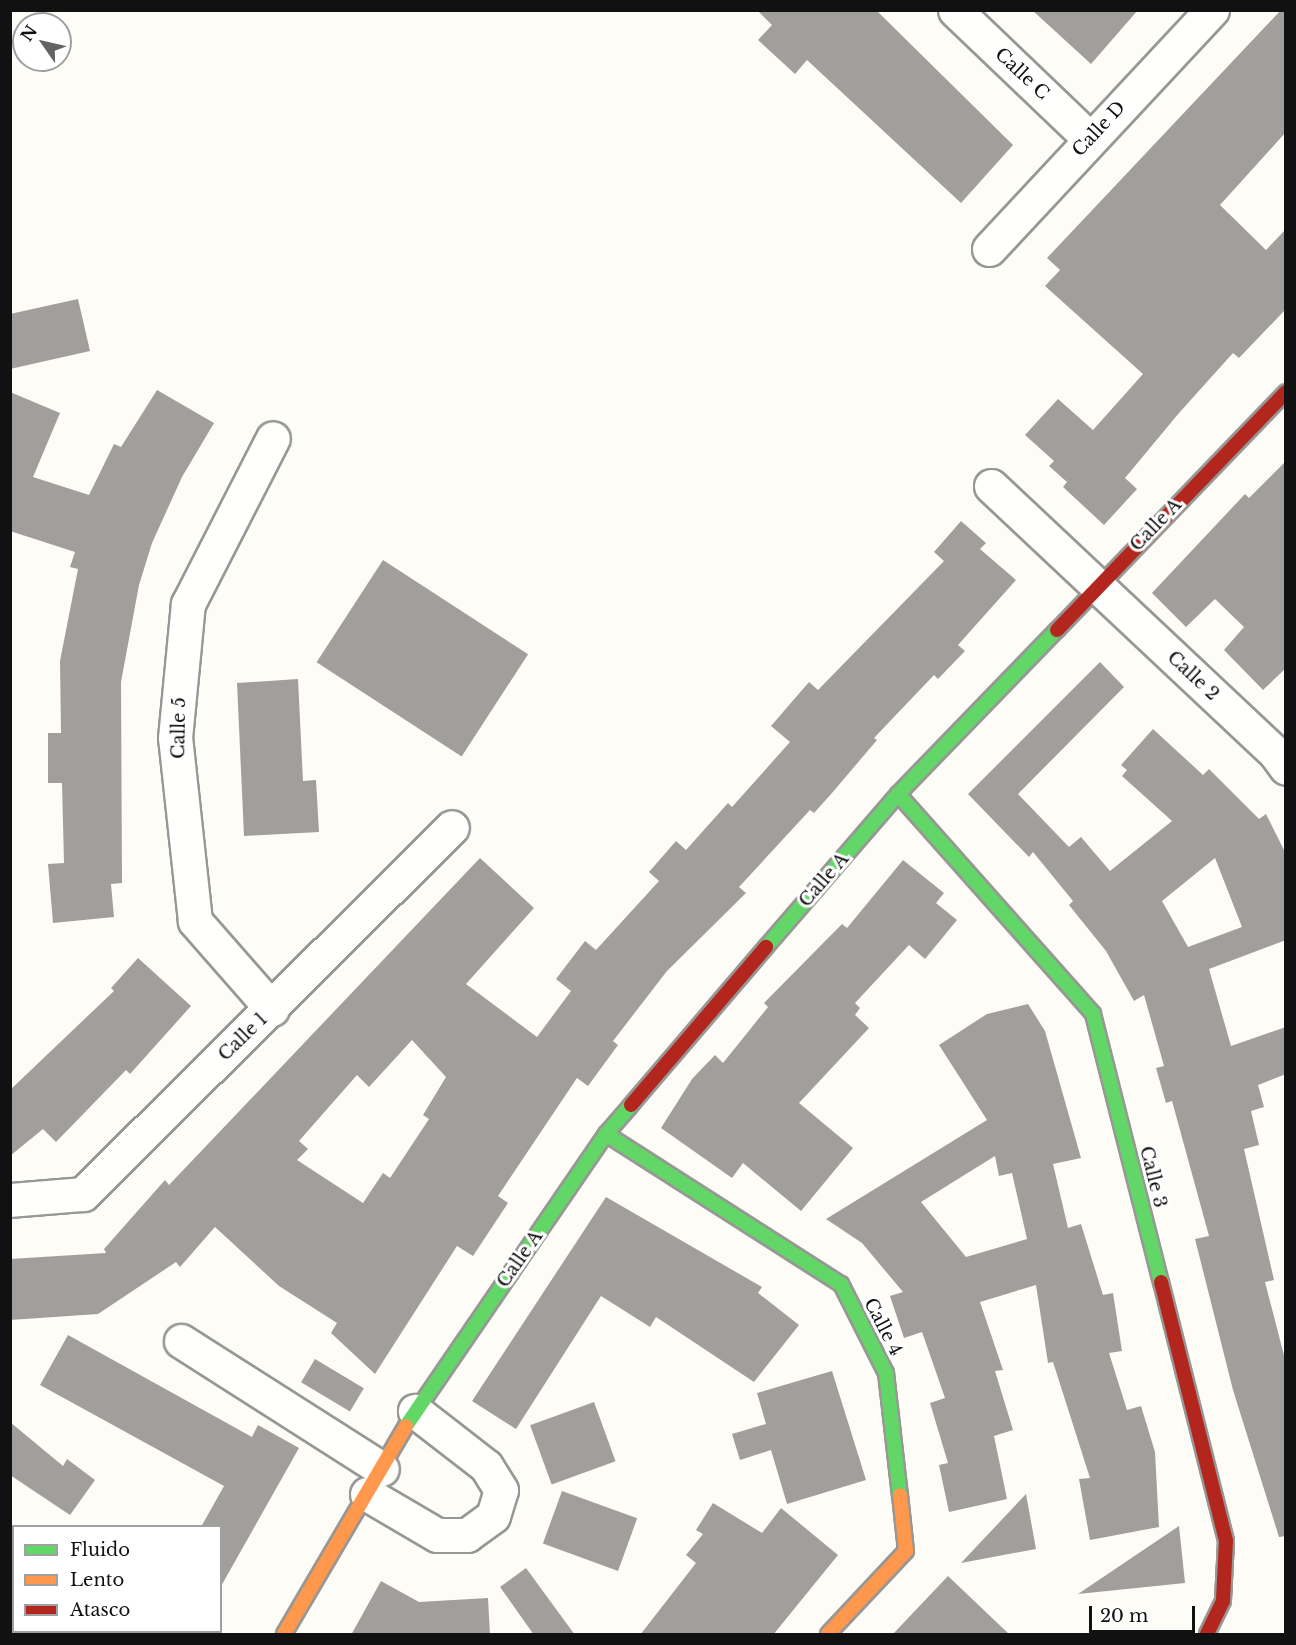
<!DOCTYPE html>
<style>
body{margin:0}
#map{position:relative;width:1296px;height:1645px;overflow:hidden;background:#fdfcf7;font-family:"Libre Baskerville",serif}
div>[style]{position:absolute}
[style*='--x']{left:calc(var(--x)*1px);top:calc(var(--y)*1px);width:calc(var(--w)*1px);rotate:calc(var(--a)*1deg)}
.building>*{inset:0;background:#a19f9c;transform-origin:0 0}
.roads{filter:drop-shadow(2px 0 #979795) drop-shadow(-2px 0 #979795) drop-shadow(0 2px #979795) drop-shadow(0 -2px #979795)}
.street>*{height:33px;margin:-16.5px;padding:0 16.5px;transform-origin:16.5px;border-radius:16.5px;background:#fffffe}
.fast>*{height:14px;margin:-7px;padding:0 7px;transform-origin:7px;border-radius:7px;background:#63d668}
.slow>*{height:14px;margin:-7px;padding:0 7px;transform-origin:7px;border-radius:7px;background:#ff974d}
.jam>*{height:14px;margin:-7px;padding:0 7px;transform-origin:7px;border-radius:7px;background:#b3261e}
span{translate:-50% -50%;white-space:nowrap;text-align:center;line-height:1.15;-webkit-text-stroke:6px #fff;paint-order:stroke}
.street-label{font-size:18px;color:#111}
.frame{position:absolute;inset:0;border:12px solid #111;pointer-events:none}
.legend{position:absolute;left:12px;top:1525px;width:210px;height:108px;box-sizing:border-box;background:#fff;border:2px solid #a0a0a0;margin:0;padding:8px 10px;list-style:none;font-size:18px;color:#111}
.legend li{display:flex;align-items:center;gap:12px;height:30px}
.legend b{width:30px;border:2px solid #a0a0a0}
.north{position:absolute;left:12px;top:12px;width:60px;height:60px;box-sizing:border-box;background:#fff;border:2px solid #a0a0a0;border-radius:50%;rotate:304deg;font-size:16px;font-weight:700;line-height:24px;text-align:center;color:#111}
.north::after{content:'';display:block;margin:auto;width:21px;height:27px;background:#646362;clip-path:polygon(50% 0,100% 100%,50% 72%,0 100%)}
.scale{position:absolute;left:1089px;top:1606px;width:106px;height:27px;box-sizing:border-box;border:3px solid #111;border-top:0;padding-left:8px;font-size:18px;line-height:21px;white-space:nowrap;color:#111;-webkit-text-stroke:4px #fff;paint-order:stroke}
</style>
<div id="map">
<div class="building">
<i style="clip-path:polygon(757px 10px,876px 10px,1013px 145px,961px 203px,807px 60px,795px 74px,758px 40px,772px 25px)"></i>
<i style="clip-path:polygon(1032px 10px,1138px 10px,1091px 64px)"></i>
<i style="clip-path:polygon(1281px 10px,1286px 10px,1286px 132px,1220px 205px,1266px 250px,1286px 229px,1286px 309px,1239px 358px,1233px 353px,1179px 413px,1125px 478px,1137px 489px,1104px 525px,1063px 487px,1067px 482px,1049px 466px,1054px 461px,1025px 435px,1058px 399px,1093px 430px,1143px 374px,1045px 286px,1060px 270px,1047px 258px)"></i>
<i style="clip-path:polygon(78px 299px,90px 351px,10px 369px,10px 314px)"></i>
<i style="clip-path:polygon(157px 390px,214px 423px,182px 477px,152px 543px,139px 585px,121px 682px,122px 883px,111px 884px,114px 917px,53px 923px,48px 864px,64px 863px,62px 783px,48px 783px,48px 733px,61px 733px,60px 661px,78px 569px,70px 567px,75px 552px,10px 531px,10px 392px,60px 413px,33px 477px,89px 495px,114px 444px,121px 447px)"></i>
<i style="clip-path:polygon(1286px 461px,1286px 668px,1263px 690px,1224px 650px,1244px 627px,1215px 599px,1186px 627px,1152px 593px,1245px 494px,1249px 498px)"></i>
<i style="clip-path:polygon(evenodd,961px 521px,986px 543px,980px 549px,1016px 580px,958px 645px,965px 651px,938px 679px,934px 675px,874px 738px,877px 740px,832px 793px,814px 813px,810px 810px,739px 887px,746px 893px,667px 971px,613px 1041px,618px 1045px,588px 1086px,577px 1078px,498px 1196px,508px 1203px,473px 1256px,457px 1246px,375px 1374px,331px 1333px,337px 1323px,279px 1286px,215px 1227px,180px 1267px,176px 1262px,98px 1314px,10px 1320px,10px 1259px,106px 1253px,104px 1249px,165px 1180px,169px 1185px,480px 858px,534px 908px,466px 984px,537px 1037px,571px 991px,556px 979px,585px 941px,596px 950px,659px 881px,649px 872px,676px 841px,686px 850px,728px 803px,732px 807px,790px 742px,771px 726px,809px 682px,818px 690px,944px 561px,934px 552px,961px 521px,412px 1040px,446px 1077px,423px 1115px,429px 1119px,390px 1178px,383px 1173px,363px 1203px,297px 1160px,308px 1149px,299px 1141px,357px 1075px,369px 1087px,412px 1040px)"></i>
<i style="left:383px;top:560px;width:173px;height:122px;rotate:33deg"></i>
<i style="clip-path:polygon(evenodd,1100px 662px,1124px 687px,1018px 794px,1069px 847px,1081px 837px,1110px 871px,1172px 821px,1122px 776px,1127px 770px,1121px 765px,1153px 729px,1203px 775px,1209px 769px,1259px 819px,1266px 814px,1286px 854px,1286px 940px,1209px 969px,1231px 1046px,1286px 1027px,1286px 1074px,1258px 1085px,1264px 1107px,1251px 1111px,1259px 1145px,1244px 1149px,1274px 1280px,1265px 1282px,1286px 1363px,1286px 1536px,1279px 1537px,1233px 1390px,1195px 1239px,1209px 1236px,1172px 1101px,1166px 1103px,1156px 1068px,1164px 1066px,1144px 995px,1134px 1001px,1106px 951px,1069px 905px,1073px 901px,1033px 852px,1029px 857px,968px 794px,1100px 662px,1215px 858px,1242px 927px,1188px 947px,1162px 901px,1215px 858px)"></i>
<i style="clip-path:polygon(298px 679px,303px 781px,316px 780px,319px 832px,244px 836px,237px 683px)"></i>
<i style="clip-path:polygon(903px 860px,944px 893px,936px 903px,957px 920px,925px 959px,909px 945px,855px 1003px,860px 1008px,855px 1015px,869px 1028px,799px 1103px,853px 1148px,801px 1211px,743px 1163px,732px 1178px,661px 1128px,692px 1079px,715px 1055px,723px 1063px,768px 1007px,764px 1003px,842px 924px,847px 928px)"></i>
<i style="clip-path:polygon(138px 958px,191px 1006px,130px 1074px,126px 1070px,56px 1142px,43px 1129px,10px 1156px,10px 1090px,114px 991px,111px 988px)"></i>
<i style="clip-path:polygon(evenodd,1028px 1004px,1045px 1031px,1081px 1158px,1053px 1164px,1068px 1228px,1081px 1224px,1103px 1295px,1113px 1293px,1122px 1351px,1109px 1353px,1127px 1410px,1141px 1406px,1155px 1452px,1159px 1527px,1090px 1540px,1079px 1479px,1090px 1478px,1053px 1362px,1048px 1363px,1036px 1285px,980px 1302px,1003px 1370px,995px 1371px,1013px 1430px,994px 1436px,1007px 1499px,949px 1512px,939px 1465px,948px 1463px,930px 1403px,945px 1398px,922px 1332px,904px 1338px,890px 1296px,903px 1292px,862px 1243px,826px 1219px,987px 1120px,939px 1045px,987px 1014px,1028px 1004px,995px 1156px,999px 1176px,1012px 1173px,1027px 1239px,966px 1257px,921px 1202px,995px 1156px)"></i>
<i style="clip-path:polygon(606px 1197px,762px 1287px,758px 1293px,799px 1325px,754px 1382px,656px 1317px,650px 1327px,601px 1296px,516px 1429px,472px 1401px)"></i>
<i style="clip-path:polygon(68px 1335px,252px 1437px,258px 1425px,299px 1448px,220px 1588px,220px 1527px,201px 1527px,224px 1486px,40px 1385px)"></i>
<i style="left:315px;top:1359px;width:57px;height:27px;rotate:31deg"></i>
<i style="clip-path:polygon(832px 1371px,866px 1480px,787px 1504px,771px 1450px,740px 1460px,732px 1434px,766px 1424px,757px 1393px)"></i>
<i style="left:594px;top:1402px;width:63px;height:68px;rotate:70deg"></i>
<i style="clip-path:polygon(10px 1422px,63px 1466px,67px 1459px,95px 1480px,70px 1515px,10px 1475px)"></i>
<i style="left:562px;top:1491px;width:80px;height:56px;rotate:20deg"></i>
<i style="clip-path:polygon(1026px 1494px,1036px 1549px,961px 1563px)"></i>
<i style="clip-path:polygon(713px 1503px,762px 1533px,781px 1508px,838px 1555px,773px 1635px,640px 1635px,696px 1563px,686px 1555px,703px 1534px,696px 1530px)"></i>
<i style="clip-path:polygon(1179px 1526px,1185px 1583px,1078px 1594px)"></i>
<i style="clip-path:polygon(526px 1568px,575px 1635px,534px 1635px,500px 1587px)"></i>
<i style="clip-path:polygon(948px 1576px,1010px 1635px,892px 1635px)"></i>
<i style="clip-path:polygon(381px 1581px,419px 1602px,488px 1598px,490px 1635px,351px 1635px)"></i>
</div>
<div class="roads">
<div class="street">
<i style="--x:955;--y:10;--w:185;--a:43.7"></i>
<i style="--x:989;--y:249;--w:327;--a:-47"></i>
<i style="--x:991;--y:486;--w:391;--a:43.2"></i>
<i style="--x:1276;--y:754;--w:17;--a:54"></i>
<i style="--x:272;--y:1009;--w:117;--a:-131.2"></i>
<i style="--x:195;--y:921;--w:184;--a:-96.2"></i>
<i style="--x:175;--y:738;--w:135;--a:-84.5"></i>
<i style="--x:188;--y:604;--w:186;--a:-62.9"></i>
<i style="--x:10;--y:1200;--w:73;--a:-4.7"></i>
<i style="--x:83;--y:1194;--w:520;--a:-44.84"></i>
<i style="--x:181;--y:1341;--w:238;--a:32.5"></i>
<i style="--x:367;--y:1494;--w:81;--a:30.4"></i>
<i style="--x:437;--y:1535;--w:30;--a:0"></i>
<i style="--x:467;--y:1535;--w:32;--a:-36"></i>
<i style="--x:493;--y:1516;--w:27;--a:-73"></i>
<i style="--x:501;--y:1490;--w:28;--a:-122"></i>
<i style="--x:486;--y:1466;--w:90;--a:-142.2"></i>
</div>
<div class="fast">
<i style="--x:898;--y:794;--w:294;--a:48.4"></i>
<i style="--x:1093;--y:1014;--w:276;--a:75.8"></i>
<i style="--x:766;--y:947;--w:202;--a:-49.2"></i>
<i style="--x:898;--y:794;--w:228;--a:-45.9"></i>
<i style="--x:606;--y:1134;--w:279;--a:32.6"></i>
<i style="--x:841;--y:1284;--w:100;--a:63.2"></i>
<i style="--x:886;--y:1373;--w:123;--a:83.5"></i>
<i style="--x:406;--y:1426;--w:354;--a:-55.6"></i>
<i style="--x:606;--y:1134;--w:38;--a:-49"></i>
</div>
<div class="slow">
<i style="--x:284;--y:1634;--w:241;--a:-59.6"></i>
<i style="--x:828;--y:1634;--w:114;--a:-46.8"></i>
<i style="--x:906;--y:1551;--w:56;--a:-96.1"></i>
</div>
<div class="jam">
<i style="--x:1057;--y:630;--w:330;--a:-46.1"></i>
<i style="--x:631;--y:1105;--w:208;--a:-49.5"></i>
<i style="--x:1161;--y:1282;--w:267;--a:75.9"></i>
<i style="--x:1226;--y:1541;--w:60;--a:92.9"></i>
<i style="--x:1223;--y:1601;--w:37;--a:116"></i>
</div>
</div>
<div class="street-label">
<span style="left:1022px;top:74px;rotate:43deg">Calle C</span>
<span style="left:1099px;top:129px;rotate:-47deg">Calle D</span>
<span style="left:1156px;top:525px;rotate:-46deg">Calle A</span>
<span style="left:1193px;top:676px;rotate:43deg">Calle 2</span>
<span style="left:179px;top:728px;rotate:-89deg">Calle 5</span>
<span style="left:824px;top:880px;rotate:-49deg">Calle A</span>
<span style="left:243px;top:1037px;rotate:-44deg">Calle 1</span>
<span style="left:1153px;top:1177px;rotate:76deg">Calle 3</span>
<span style="left:520px;top:1259px;rotate:-55deg">Calle A</span>
<span style="left:883px;top:1327px;rotate:63deg">Calle 4</span>
</div>
<div class="frame"></div>
<ul class="legend">
<li><b style="height:8px;background:#63d668"></b>Fluido</li>
<li><b style="height:8px;background:#ff974d"></b>Lento</li>
<li><b style="height:8px;background:#b3261e"></b>Atasco</li>
</ul>
<div class="north">N</div>
<div class="scale">20 m</div>
</div>
